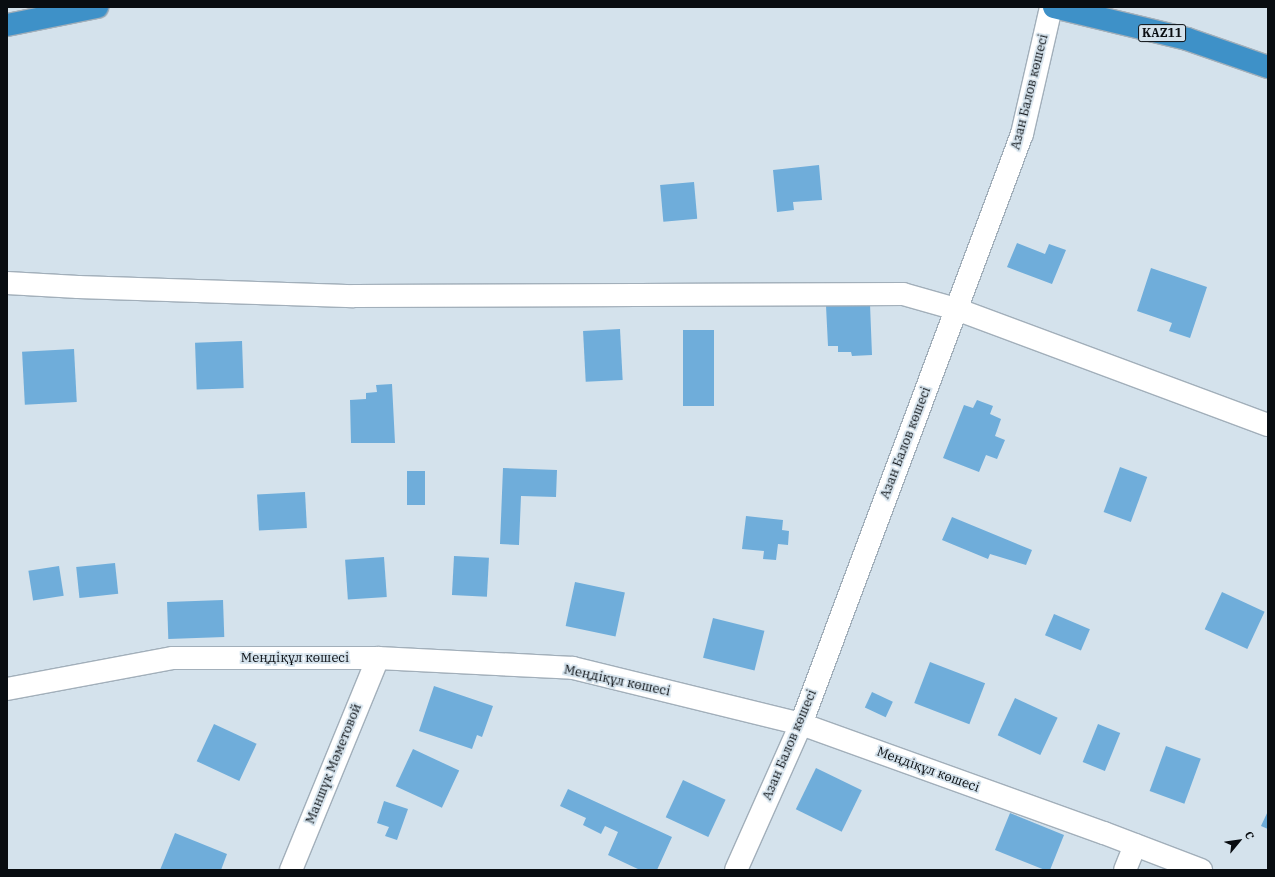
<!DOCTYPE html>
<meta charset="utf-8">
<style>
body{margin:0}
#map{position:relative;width:1275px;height:877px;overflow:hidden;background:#d4e2ec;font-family:"IBM Plex Serif",serif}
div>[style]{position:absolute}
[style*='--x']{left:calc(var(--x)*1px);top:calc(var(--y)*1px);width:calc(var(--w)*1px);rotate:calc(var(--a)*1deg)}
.building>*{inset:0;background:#6fadda;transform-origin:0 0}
.roads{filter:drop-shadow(1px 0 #a2afba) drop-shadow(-1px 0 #a2afba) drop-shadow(0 1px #a2afba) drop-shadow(0 -1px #a2afba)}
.minor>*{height:22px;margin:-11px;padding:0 11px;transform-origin:11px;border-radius:11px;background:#fff}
.highway>*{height:22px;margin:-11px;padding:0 11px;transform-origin:11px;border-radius:11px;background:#3e91c8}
span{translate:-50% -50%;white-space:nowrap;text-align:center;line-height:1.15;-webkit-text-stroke:3.5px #d4e2ec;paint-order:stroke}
.shield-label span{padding:1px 3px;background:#d4e2ec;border:1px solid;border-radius:3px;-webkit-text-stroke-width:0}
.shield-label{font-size:12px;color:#090d11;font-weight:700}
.street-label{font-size:13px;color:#090d11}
.frame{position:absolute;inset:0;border:8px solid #090d11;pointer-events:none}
.north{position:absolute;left:1219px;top:821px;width:40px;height:40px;-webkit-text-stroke:3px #d4e2ec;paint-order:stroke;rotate:61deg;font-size:11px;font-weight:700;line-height:16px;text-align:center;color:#090d11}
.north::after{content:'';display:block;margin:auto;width:14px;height:18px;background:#090d11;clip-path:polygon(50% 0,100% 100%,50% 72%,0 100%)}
</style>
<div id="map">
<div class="building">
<i style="clip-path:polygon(819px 165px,822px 200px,793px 202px,794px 210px,777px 212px,773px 170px)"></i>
<i style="left:694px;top:182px;width:37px;height:34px;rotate:85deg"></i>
<i style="clip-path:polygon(1017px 243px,1045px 254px,1049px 244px,1066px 250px,1052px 284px,1007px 267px)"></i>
<i style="clip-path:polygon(1151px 268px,1207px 287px,1190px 338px,1169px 331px,1172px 323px,1137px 311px)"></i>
<i style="clip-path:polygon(870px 304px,872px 355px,852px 356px,851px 352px,838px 352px,838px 346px,828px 346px,826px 306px)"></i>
<i style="left:620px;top:329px;width:51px;height:37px;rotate:87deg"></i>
<i style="left:683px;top:330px;width:31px;height:76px"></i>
<i style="left:242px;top:341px;width:47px;height:47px;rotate:88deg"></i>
<i style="left:74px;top:349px;width:53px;height:52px;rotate:87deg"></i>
<i style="clip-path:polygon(392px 384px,395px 443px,351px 443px,350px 400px,366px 399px,366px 393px,377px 392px,376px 385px)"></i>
<i style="clip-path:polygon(977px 400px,993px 406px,990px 414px,1001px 419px,995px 436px,1005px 440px,997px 459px,986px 455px,979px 472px,943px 458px,964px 405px,973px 408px)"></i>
<i style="left:1120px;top:467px;width:29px;height:48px;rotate:20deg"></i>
<i style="clip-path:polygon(503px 468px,557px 470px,556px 497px,521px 496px,519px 545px,500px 544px)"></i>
<i style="left:407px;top:471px;width:18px;height:34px"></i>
<i style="left:305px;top:492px;width:36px;height:48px;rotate:87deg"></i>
<i style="clip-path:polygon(746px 516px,783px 520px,782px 530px,789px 531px,788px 545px,778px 544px,776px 560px,763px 559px,764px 551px,742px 549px)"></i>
<i style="clip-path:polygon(952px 517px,1032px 550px,1026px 565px,990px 554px,988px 559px,942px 540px)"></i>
<i style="left:454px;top:556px;width:35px;height:39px;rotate:3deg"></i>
<i style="left:384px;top:557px;width:40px;height:39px;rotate:86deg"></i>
<i style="left:115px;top:563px;width:31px;height:39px;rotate:84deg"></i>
<i style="left:59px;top:566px;width:30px;height:31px;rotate:81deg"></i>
<i style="left:575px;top:582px;width:51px;height:45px;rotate:12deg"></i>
<i style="left:1222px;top:592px;width:47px;height:41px;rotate:25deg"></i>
<i style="left:223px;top:600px;width:37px;height:56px;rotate:88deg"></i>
<i style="left:1054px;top:614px;width:39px;height:23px;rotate:23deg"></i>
<i style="left:713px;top:618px;width:53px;height:41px;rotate:14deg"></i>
<i style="left:930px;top:662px;width:59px;height:44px;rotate:21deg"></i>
<i style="clip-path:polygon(434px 686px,493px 706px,482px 737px,477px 735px,472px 749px,419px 731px)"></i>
<i style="left:872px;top:692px;width:23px;height:17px;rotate:25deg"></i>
<i style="left:1015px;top:698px;width:47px;height:41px;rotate:25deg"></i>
<i style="left:214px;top:724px;width:47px;height:41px;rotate:25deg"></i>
<i style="left:1098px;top:724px;width:24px;height:41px;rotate:22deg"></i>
<i style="left:1166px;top:746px;width:37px;height:48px;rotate:20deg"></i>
<i style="left:413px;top:749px;width:51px;height:41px;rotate:25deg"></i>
<i style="left:816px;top:768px;width:51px;height:46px;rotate:26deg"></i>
<i style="left:683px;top:780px;width:47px;height:41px;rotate:25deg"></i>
<i style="clip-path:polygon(568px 789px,672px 837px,657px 870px,640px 870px,608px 855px,618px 832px,605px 826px,601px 834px,583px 825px,586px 818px,560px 806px)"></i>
<i style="clip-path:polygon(384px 801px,408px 809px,397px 840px,385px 836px,389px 827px,377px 823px)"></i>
<i style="clip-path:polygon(1268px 811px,1268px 829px,1261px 826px)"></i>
<i style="clip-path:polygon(1010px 813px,1064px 835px,1050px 870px,1045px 870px,995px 850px)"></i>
<i style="clip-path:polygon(175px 833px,227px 854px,221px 870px,160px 870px)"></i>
</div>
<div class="roads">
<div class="minor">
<i style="--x:7;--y:283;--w:71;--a:3.2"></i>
<i style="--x:78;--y:287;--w:276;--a:1.9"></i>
<i style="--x:354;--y:296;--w:549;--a:-0.21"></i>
<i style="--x:903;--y:294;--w:55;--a:15.8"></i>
<i style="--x:956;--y:309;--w:333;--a:20.4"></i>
<i style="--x:7;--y:689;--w:169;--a:-10.6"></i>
<i style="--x:173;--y:658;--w:205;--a:0"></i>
<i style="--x:378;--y:658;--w:195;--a:2.9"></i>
<i style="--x:573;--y:668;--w:235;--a:13.8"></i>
<i style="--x:801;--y:724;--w:322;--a:19.8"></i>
<i style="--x:1104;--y:833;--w:104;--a:20.9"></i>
<i style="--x:291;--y:870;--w:229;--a:-67.7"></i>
<i style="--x:736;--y:870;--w:160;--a:-66"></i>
<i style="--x:801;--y:724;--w:630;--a:-69.47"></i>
<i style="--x:1022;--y:134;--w:130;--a:-77.1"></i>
<i style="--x:1125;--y:870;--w:27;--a:-68"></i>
</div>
<div class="highway">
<i style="--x:1054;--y:7;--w:137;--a:13.5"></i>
<i style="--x:1187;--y:39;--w:86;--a:19.1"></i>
<i style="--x:7;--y:25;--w:92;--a:-11.3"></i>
</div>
</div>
<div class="shield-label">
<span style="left:1162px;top:33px">KAZ11</span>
</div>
<div class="street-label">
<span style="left:1030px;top:92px;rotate:-76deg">Азан Балов көшесі</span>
<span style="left:906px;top:443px;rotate:-69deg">Азан Балов көшесі</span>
<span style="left:295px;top:658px">Меңдіқұл көшесі</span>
<span style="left:617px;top:681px;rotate:12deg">Меңдіқұл көшесі</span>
<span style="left:790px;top:745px;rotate:-67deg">Азан Балов көшесі</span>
<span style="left:334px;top:764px;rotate:-68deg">Маншүк Мәметовой</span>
<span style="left:928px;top:770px;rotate:20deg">Меңдіқұл көшесі</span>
</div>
<div class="frame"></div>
<div class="north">С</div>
</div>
